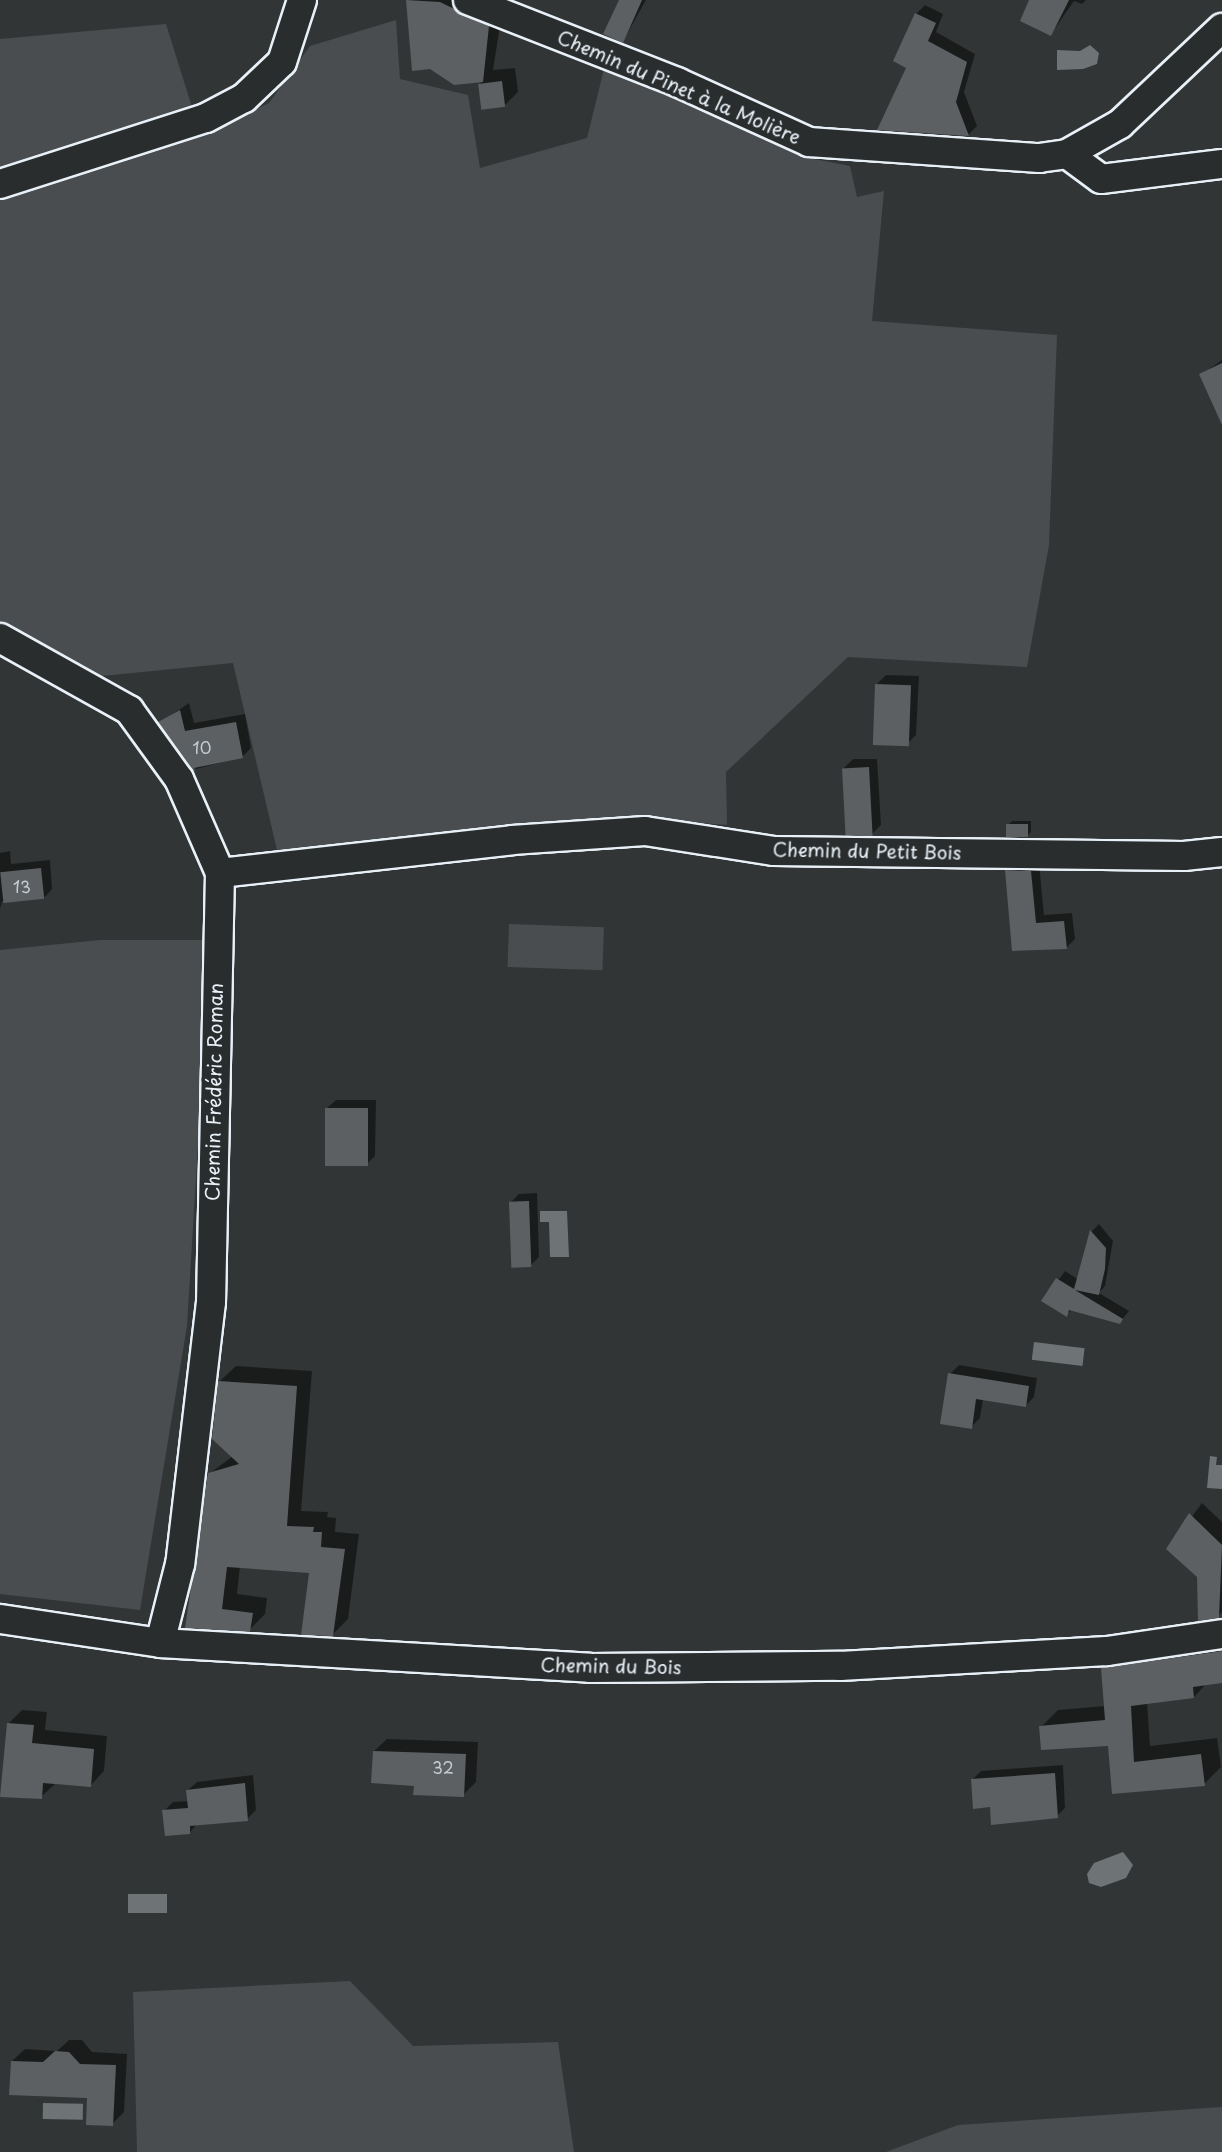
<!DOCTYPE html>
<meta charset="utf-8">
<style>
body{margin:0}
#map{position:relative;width:1222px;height:2152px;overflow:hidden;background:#323536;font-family:"Playpen Sans",sans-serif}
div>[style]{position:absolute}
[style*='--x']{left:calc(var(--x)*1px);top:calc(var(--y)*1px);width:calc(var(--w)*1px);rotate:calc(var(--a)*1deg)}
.green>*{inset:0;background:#494d4f;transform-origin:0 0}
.water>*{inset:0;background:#6e7376;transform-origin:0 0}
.shadow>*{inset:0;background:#0007}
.building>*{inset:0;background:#5c6063;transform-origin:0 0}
.roads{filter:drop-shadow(2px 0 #e8f1f8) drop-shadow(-2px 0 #e8f1f8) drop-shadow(0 2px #e8f1f8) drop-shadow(0 -2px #e8f1f8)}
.minor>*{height:28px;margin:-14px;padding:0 14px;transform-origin:14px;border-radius:14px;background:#2a2d2e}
span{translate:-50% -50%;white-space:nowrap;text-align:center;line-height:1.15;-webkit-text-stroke:7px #2a2d2e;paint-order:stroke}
.number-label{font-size:16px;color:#c5cdd3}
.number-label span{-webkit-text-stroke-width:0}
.street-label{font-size:19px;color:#e8f1f8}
</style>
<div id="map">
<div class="green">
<i style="clip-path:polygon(396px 20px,400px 79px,468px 95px,480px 168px,587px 138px,605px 65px,804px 157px,850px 166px,857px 197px,884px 191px,872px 321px,1057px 335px,1049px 545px,1027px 667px,848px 657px,726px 772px,727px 825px,639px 818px,277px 850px,233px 663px,92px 677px,0 630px,0 39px,166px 24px,201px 136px,269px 103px,310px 46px)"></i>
<i style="left:509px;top:924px;width:95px;height:43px;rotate:2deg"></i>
<i style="clip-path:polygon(100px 940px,203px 940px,200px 1113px,187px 1326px,140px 1610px,0 1594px,0 950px)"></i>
<i style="clip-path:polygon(350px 1981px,413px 2046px,558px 2042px,574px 2152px,137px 2152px,133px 1992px)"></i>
<i style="clip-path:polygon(1222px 2107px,1222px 2152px,886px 2152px,958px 2125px)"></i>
</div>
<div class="water">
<i style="clip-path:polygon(1090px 45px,1099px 53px,1097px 64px,1083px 69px,1057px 70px,1057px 50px,1080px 51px)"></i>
<i style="clip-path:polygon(540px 1211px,567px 1211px,569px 1257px,550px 1257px,549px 1222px,540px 1222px)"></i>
<i style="left:1034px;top:1342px;width:51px;height:18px;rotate:7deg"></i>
<i style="clip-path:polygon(1210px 1456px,1217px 1457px,1216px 1465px,1222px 1465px,1222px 1489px,1207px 1488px)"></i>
<i style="clip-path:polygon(1123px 1852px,1133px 1865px,1126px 1878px,1101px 1887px,1089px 1883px,1087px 1874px,1094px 1863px)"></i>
<i style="left:167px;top:1894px;width:19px;height:39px;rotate:90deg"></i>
<i style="left:43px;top:2103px;width:40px;height:16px;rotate:1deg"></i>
</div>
<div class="shadow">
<i style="clip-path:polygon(407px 0,477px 0,502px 13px,493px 70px,515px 68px,518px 92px,504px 106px,480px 84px,483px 80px,430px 68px,413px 69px)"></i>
<i style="clip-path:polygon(621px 0,646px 0,623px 41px)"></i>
<i style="clip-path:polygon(1031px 0,1086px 0,1082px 4px,1074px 1px,1051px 34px)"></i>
<i style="clip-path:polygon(925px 5px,943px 14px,936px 32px,975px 54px,964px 92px,977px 126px,968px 135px,908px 67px,896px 60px,916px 14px)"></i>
<i style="clip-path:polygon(1222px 360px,1222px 407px,1201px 375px)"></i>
<i style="clip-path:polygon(886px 675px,919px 676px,916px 735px,907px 744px,877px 684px)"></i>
<i style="clip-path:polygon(189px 703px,194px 723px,245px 714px,251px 748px,242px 757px,196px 769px,161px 722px)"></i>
<i style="clip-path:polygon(853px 759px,877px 759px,881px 825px,872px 834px,844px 768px)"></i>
<i style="clip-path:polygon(1012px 821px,1031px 821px,1031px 832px,1027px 836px,1008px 825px)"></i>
<i style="clip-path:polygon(10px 851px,11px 864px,50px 860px,52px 889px,44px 898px,2px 901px,0 909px,0 853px)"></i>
<i style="clip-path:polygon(1015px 862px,1039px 863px,1044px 915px,1072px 913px,1075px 939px,1066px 948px,1013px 950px,1007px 871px)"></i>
<i style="clip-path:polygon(336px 1100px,376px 1100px,375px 1156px,366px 1165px,327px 1108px)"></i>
<i style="clip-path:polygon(537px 1193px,539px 1257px,530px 1266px,510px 1203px,519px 1194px)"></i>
<i style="clip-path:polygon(1099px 1224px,1113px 1241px,1105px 1286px,1099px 1293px,1129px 1311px,1120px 1322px,1072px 1309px,1066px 1315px,1044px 1300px,1065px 1271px,1079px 1280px,1092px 1231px)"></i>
<i style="clip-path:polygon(959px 1365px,1037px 1378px,1034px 1397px,1026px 1405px,983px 1399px,980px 1418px,971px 1427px,950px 1374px)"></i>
<i style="clip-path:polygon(236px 1366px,312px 1371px,301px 1511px,328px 1512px,327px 1517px,336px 1518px,335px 1532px,359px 1534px,348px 1619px,332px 1635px,311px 1571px,240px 1566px,237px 1594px,267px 1598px,265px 1614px,249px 1630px,187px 1626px,209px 1474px,233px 1456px,220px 1381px)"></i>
<i style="clip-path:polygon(1202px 1503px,1222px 1522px,1222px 1612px,1218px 1616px,1199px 1576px,1168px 1549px)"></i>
<i style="clip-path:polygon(1222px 1637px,1222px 1681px,1207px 1683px,1194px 1697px,1147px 1702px,1150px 1746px,1217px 1738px,1221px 1767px,1204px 1784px,1114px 1793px,1110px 1744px,1041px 1727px,1058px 1710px,1105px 1706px,1103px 1669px,1120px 1652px)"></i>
<i style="clip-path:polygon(22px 1710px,47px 1712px,45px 1730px,107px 1736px,104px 1771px,91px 1785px,55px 1784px,41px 1797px,8px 1724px)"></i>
<i style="clip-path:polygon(387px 1739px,478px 1742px,476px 1782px,463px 1795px,416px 1784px,374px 1751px)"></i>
<i style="clip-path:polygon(1063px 1765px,1065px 1808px,1057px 1816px,991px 1805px,973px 1779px,981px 1771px)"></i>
<i style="clip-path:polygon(253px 1775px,256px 1810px,247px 1819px,197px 1824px,190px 1832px,164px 1811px,173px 1802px,189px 1801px,188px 1790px,197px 1782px)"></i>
<i style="clip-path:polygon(69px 2040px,82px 2040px,92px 2052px,127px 2054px,124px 2112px,112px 2124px,89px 2097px,12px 2061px,25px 2049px,57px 2051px)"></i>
</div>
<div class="building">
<i style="clip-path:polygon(406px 0,440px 2px,489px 26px,483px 82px,454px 85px,430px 69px,412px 71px)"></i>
<i style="clip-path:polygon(619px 0,642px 0,623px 43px,603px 34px)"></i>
<i style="clip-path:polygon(1029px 0,1069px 0,1051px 36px,1020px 21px)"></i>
<i style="clip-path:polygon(915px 13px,936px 23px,928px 41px,967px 62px,956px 102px,969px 136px,877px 130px,906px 68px,893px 61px)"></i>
<i style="left:502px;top:81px;width:26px;height:24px;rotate:83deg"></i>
<i style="clip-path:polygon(1222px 363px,1222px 425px,1199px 374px)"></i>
<i style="left:875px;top:684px;width:36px;height:61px;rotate:2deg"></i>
<i style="clip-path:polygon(180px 710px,185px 731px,236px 722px,243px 758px,194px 768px,195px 772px,158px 722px)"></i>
<i style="left:869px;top:767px;width:69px;height:27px;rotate:87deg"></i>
<i style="left:1006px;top:824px;width:22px;height:13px"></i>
<i style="left:41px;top:868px;width:31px;height:41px;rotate:84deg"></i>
<i style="clip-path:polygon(1005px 870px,1031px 871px,1036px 923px,1064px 921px,1067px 949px,1012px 951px)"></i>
<i style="left:325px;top:1108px;width:43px;height:58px"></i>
<i style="left:529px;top:1201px;width:66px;height:20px;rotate:88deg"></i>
<i style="clip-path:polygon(1090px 1230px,1106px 1248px,1105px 1269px,1099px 1295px,1075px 1290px,1123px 1319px,1120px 1324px,1069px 1310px,1067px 1317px,1041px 1301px,1056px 1278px,1074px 1289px)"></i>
<i style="clip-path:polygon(948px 1373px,1029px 1386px,1026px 1407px,976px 1399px,972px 1429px,940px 1424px)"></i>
<i style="clip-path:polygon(218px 1381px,297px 1386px,287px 1526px,314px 1527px,313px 1532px,322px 1532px,321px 1547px,345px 1549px,333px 1636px,301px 1635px,309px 1573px,227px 1567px,222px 1609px,253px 1613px,250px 1632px,185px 1628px,208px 1473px,239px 1464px,212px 1439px)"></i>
<i style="clip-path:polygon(1189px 1513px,1222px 1545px,1219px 1618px,1198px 1621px,1197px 1577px,1166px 1549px)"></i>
<i style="clip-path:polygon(1222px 1651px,1222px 1683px,1193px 1687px,1194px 1698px,1131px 1706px,1134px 1762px,1201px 1754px,1205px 1786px,1112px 1794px,1108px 1746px,1041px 1750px,1039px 1726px,1105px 1720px,1101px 1668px)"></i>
<i style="clip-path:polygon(7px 1723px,34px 1725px,32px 1743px,94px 1749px,91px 1787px,43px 1783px,42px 1799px,0 1797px)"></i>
<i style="clip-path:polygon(373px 1751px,466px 1754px,464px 1797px,413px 1795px,414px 1786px,371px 1783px)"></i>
<i style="clip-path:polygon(1055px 1773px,1058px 1818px,991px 1825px,990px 1807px,973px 1809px,971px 1779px)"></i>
<i style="clip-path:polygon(245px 1783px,248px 1821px,190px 1826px,190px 1834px,165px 1836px,162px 1810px,188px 1808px,186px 1790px)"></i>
<i style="clip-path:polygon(55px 2051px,69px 2052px,80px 2064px,116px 2065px,113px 2126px,86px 2125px,87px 2098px,9px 2095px,11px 2061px,43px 2062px)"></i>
</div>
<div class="roads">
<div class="minor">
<i style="--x:468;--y:0;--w:225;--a:21.4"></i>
<i style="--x:677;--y:82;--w:145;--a:24.4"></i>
<i style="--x:809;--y:142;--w:231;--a:4"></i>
<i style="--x:1039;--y:158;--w:28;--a:-8"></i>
<i style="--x:1067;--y:154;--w:61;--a:-29.5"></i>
<i style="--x:1120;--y:124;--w:140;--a:-43.3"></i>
<i style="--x:1067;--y:154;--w:42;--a:36.3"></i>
<i style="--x:1101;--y:179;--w:122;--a:-7.1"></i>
<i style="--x:0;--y:184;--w:216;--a:-17.8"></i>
<i style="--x:206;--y:118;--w:43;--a:-27.8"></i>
<i style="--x:244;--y:98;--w:52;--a:-43.5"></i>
<i style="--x:282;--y:62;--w:65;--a:-72.1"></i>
<i style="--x:0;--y:638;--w:148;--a:29.2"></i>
<i style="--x:129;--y:710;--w:85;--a:54.1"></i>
<i style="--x:179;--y:779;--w:103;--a:66.4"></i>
<i style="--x:220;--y:873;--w:429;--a:91.2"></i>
<i style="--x:211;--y:1302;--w:264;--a:96.7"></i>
<i style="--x:180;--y:1564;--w:81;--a:104.2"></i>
<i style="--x:220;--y:873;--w:294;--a:-6.4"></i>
<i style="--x:512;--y:840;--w:133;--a:-3.9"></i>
<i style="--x:645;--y:831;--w:131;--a:8.8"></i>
<i style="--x:774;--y:851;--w:410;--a:0.7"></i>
<i style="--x:1184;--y:856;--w:38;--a:-6"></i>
<i style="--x:0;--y:1619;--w:162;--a:8.5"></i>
<i style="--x:160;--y:1643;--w:431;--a:3.3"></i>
<i style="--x:590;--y:1668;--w:250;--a:-0.5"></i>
<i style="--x:840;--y:1666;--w:267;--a:-3.2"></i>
<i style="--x:1107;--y:1651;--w:116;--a:-8.4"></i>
</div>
</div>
<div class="number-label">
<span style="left:202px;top:747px">10</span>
<span style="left:22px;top:886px">13</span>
<span style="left:443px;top:1767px">32</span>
</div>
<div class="street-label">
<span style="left:679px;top:87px;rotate:23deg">Chemin du Pinet à la Molière</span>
<span style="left:867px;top:851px;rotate:1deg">Chemin du Petit Bois</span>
<span style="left:214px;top:1092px;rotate:-89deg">Chemin Frédéric Roman</span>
<span style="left:611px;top:1666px;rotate:1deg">Chemin du Bois</span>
</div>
</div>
